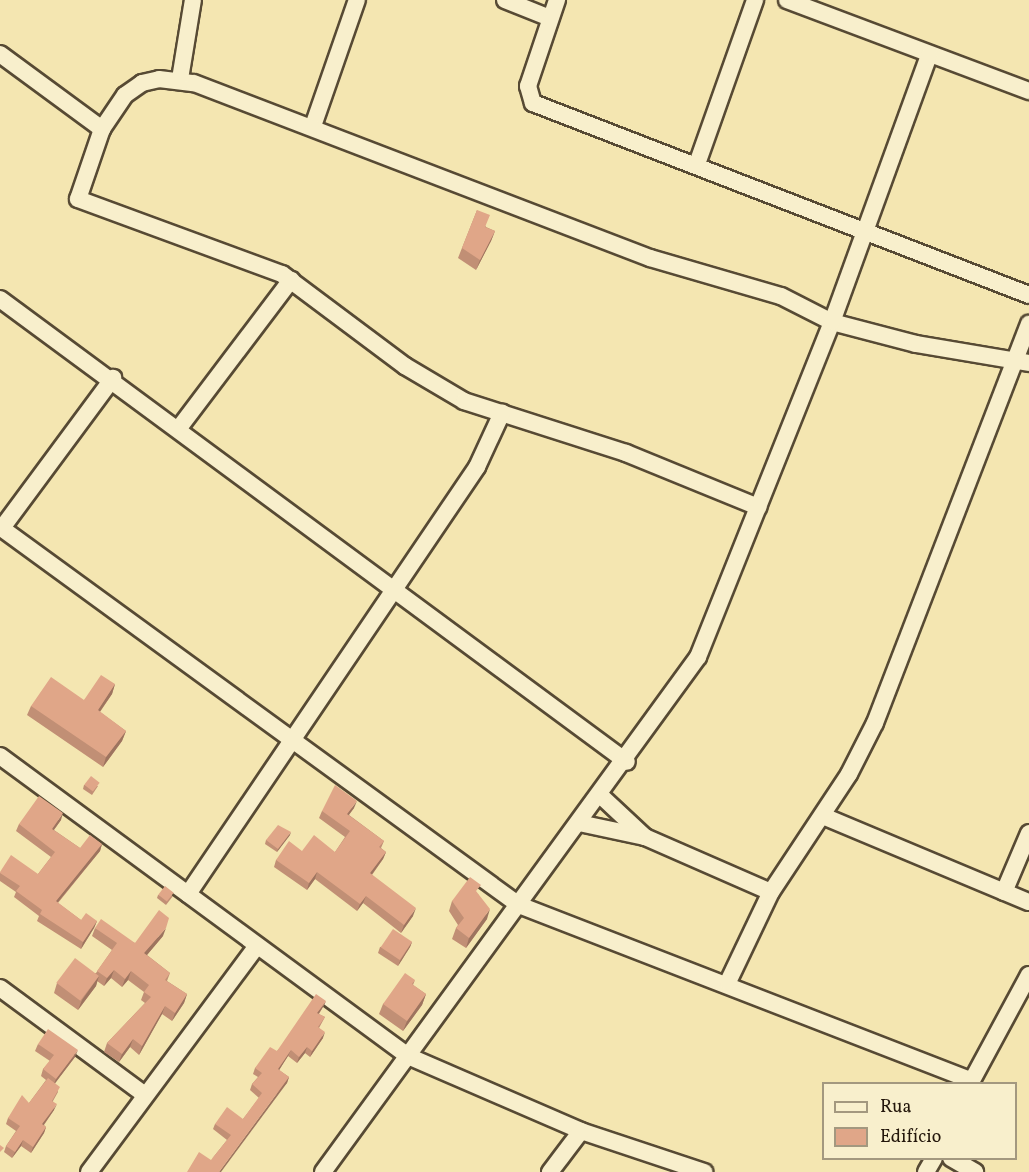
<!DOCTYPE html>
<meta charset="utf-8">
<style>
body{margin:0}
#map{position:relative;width:1029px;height:1172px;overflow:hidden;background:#f4e6b1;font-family:Vollkorn,serif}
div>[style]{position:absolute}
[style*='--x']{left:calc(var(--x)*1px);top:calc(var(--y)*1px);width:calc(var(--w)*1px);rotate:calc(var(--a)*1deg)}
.roads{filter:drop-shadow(2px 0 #574a34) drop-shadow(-2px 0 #574a34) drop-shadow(0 2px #574a34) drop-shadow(0 -2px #574a34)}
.minor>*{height:16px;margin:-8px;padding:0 8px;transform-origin:8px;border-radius:8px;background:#f8efcc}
.wall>*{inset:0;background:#c18f75}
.shaded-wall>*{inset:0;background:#9d745f}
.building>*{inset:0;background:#e0a688;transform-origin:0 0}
span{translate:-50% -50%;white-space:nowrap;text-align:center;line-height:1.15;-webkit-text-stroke:6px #f8efcc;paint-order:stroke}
.legend{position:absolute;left:822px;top:1082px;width:195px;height:78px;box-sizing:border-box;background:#f8efcc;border:2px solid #a3987f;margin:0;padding:8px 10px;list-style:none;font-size:18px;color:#23160b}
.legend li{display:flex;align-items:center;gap:12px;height:30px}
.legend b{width:30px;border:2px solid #a3987f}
</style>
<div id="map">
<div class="roads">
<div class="minor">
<i style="--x:505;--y:0;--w:48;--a:21.8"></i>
<i style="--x:557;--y:0;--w:91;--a:108.6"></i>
<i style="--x:528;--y:86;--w:18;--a:74"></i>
<i style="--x:533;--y:103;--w:532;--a:21.16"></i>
<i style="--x:787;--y:0;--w:259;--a:20.6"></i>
<i style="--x:0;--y:54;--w:127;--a:36.3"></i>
<i style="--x:102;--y:129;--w:74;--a:108.9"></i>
<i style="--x:78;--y:199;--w:217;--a:20.2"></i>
<i style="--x:282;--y:274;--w:154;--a:36.8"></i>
<i style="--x:405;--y:366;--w:69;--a:30.7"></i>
<i style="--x:464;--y:401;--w:170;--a:17.8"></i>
<i style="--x:626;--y:453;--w:143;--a:22.2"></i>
<i style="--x:180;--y:79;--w:80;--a:-80.7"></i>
<i style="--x:313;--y:126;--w:133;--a:-70.8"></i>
<i style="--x:102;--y:129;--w:41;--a:-55.9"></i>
<i style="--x:125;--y:95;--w:21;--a:-35"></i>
<i style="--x:142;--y:83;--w:17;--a:-13"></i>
<i style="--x:159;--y:79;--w:35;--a:7"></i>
<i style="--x:194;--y:83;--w:488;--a:21"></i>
<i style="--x:650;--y:258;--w:136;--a:16.2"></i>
<i style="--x:781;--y:296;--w:57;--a:27"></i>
<i style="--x:832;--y:322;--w:87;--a:14.7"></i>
<i style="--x:916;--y:344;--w:115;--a:9.5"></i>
<i style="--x:697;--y:164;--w:174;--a:-70.5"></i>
<i style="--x:0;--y:299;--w:779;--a:36.44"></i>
<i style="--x:179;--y:428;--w:186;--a:-52.9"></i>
<i style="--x:0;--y:527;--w:642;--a:36.07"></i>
<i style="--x:519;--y:905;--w:485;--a:21.2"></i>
<i style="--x:2;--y:528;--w:187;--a:-53.5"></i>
<i style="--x:0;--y:756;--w:506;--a:36.33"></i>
<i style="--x:408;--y:1056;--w:189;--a:23.4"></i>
<i style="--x:581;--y:1131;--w:130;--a:18.4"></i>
<i style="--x:600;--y:795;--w:62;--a:43"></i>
<i style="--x:823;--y:816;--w:223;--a:22.7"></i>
<i style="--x:579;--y:823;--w:67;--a:12"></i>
<i style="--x:645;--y:837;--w:137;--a:23.6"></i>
<i style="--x:1004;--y:892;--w:64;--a:-67"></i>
<i style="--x:188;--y:894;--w:516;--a:-55.91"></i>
<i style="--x:477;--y:467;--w:60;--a:-65.2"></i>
<i style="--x:728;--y:982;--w:100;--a:-64.5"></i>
<i style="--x:771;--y:892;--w:141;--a:-56.5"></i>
<i style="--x:849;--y:774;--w:57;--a:-63"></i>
<i style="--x:875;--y:723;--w:428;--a:-68.9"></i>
<i style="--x:0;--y:988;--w:180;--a:36.4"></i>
<i style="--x:970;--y:1084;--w:124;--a:-61.6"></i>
<i style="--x:951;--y:1158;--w:28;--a:30"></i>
<i style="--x:89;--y:1172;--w:282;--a:-53.4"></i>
<i style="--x:323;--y:1172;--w:637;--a:-53.94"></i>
<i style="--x:698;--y:657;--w:361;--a:-68.2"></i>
<i style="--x:832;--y:322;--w:284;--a:-70"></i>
<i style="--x:550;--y:1172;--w:51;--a:-52.9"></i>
<i style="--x:926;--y:1172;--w:16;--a:-60"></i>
</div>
</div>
<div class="wall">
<i style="clip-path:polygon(477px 210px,486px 227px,495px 231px,491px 241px,476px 270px,458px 258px)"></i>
<i style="clip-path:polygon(115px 684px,112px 694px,100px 712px,126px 731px,122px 741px,103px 767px,27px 715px,31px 706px,84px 700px)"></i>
<i style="clip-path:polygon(84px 785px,98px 786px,92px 795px,83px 789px)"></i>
<i style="clip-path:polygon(354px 808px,349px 815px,384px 841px,381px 848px,386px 852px,383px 859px,372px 875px,413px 916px,401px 933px,363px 903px,357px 911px,315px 879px,307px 890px,274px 867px,276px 860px,302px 851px,335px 852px,345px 837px,319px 818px,322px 811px)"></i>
<i style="clip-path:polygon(61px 820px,54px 830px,80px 848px,102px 844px,100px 851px,58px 903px,81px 920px,97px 921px,94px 928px,81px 949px,37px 921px,39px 916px,14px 897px,16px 892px,0 881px,0 873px,38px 874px,51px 857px,16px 831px,19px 824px)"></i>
<i style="clip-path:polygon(290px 835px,277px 852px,265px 844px,266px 840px)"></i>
<i style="clip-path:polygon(478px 894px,487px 919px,466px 948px,452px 939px,456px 928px,458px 925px,449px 911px,452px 901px)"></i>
<i style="clip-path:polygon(158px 895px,173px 896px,166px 905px,157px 898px)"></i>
<i style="clip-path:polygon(95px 928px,135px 943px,163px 936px,147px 955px,170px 973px,167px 981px,187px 994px,184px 1003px,172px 1021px,162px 1014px,139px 1055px,130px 1047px,119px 1062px,104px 1052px,107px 1043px,145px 1003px,141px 1000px,144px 992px,128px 980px,122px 987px,111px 978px,104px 986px,97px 981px,96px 986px,78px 1010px,54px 993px,57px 983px,96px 973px,112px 950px,92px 936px)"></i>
<i style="clip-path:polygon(412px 942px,410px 947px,398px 966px,378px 953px,380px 947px)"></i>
<i style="clip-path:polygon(415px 980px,413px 985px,426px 994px,422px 1005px,403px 1031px,379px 1014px,383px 1004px)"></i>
<i style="clip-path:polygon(326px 1001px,323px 1007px,319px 1014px,325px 1017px,319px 1028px,323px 1038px,310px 1057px,305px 1053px,297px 1063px,288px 1056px,279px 1070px,289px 1077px,287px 1083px,211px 1160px,227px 1140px,213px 1129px,215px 1124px,243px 1119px,259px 1098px,250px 1090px,252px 1084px,258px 1077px,253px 1074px,255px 1068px,277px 1051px)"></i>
<i style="clip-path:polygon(38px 1044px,75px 1057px,55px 1083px,58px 1092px,53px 1101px,54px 1110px,44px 1125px,46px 1127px,44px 1133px,31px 1153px,21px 1146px,12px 1158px,4px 1152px,6px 1146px,16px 1131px,6px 1124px,8px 1118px,29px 1103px,46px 1080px,41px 1076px,43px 1069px,50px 1061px,35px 1051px)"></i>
</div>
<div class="shaded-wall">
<i style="clip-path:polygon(495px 231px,491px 241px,476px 270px,480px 260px)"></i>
<i style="clip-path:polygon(115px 684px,112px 694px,94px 720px,98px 710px)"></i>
<i style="clip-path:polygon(126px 731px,122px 741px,103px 767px,106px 757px)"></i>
<i style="clip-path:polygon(357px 801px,354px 808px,344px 821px,347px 814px)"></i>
<i style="clip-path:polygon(63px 813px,61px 820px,50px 835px,52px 829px)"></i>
<i style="clip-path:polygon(291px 832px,290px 835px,277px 852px,278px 849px)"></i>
<i style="clip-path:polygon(102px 844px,100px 851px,53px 908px,56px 901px)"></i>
<i style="clip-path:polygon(386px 852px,383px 859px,367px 881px,370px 873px)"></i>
<i style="clip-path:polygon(317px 872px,315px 879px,307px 890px,309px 883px)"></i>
<i style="clip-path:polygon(366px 896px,363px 903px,357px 911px,360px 904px)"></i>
<i style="clip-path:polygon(416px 908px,413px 916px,401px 933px,404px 925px)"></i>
<i style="clip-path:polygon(490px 909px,487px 919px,466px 948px,469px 938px)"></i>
<i style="clip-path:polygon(97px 921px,94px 928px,81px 949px,83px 942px)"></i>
<i style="clip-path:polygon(166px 928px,163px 936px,141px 962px,144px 953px)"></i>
<i style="clip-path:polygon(412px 942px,410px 947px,398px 966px,400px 961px)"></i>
<i style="clip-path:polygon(114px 970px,111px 978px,104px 986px,107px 978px)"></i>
<i style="clip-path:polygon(131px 971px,128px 980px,122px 987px,125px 979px)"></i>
<i style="clip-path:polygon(99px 976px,96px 986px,78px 1010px,82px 1000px)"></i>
<i style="clip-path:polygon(187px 994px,184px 1003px,172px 1021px,175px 1013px)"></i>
<i style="clip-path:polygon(426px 994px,422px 1005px,403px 1031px,407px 1021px)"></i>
<i style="clip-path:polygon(326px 1001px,323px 1007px,315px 1019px,317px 1013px)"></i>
<i style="clip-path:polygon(165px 1006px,162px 1014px,139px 1055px,142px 1046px)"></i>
<i style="clip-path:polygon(325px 1032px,323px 1038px,310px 1057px,312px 1051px)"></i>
<i style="clip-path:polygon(133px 1039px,130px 1047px,119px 1062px,122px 1054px)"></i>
<i style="clip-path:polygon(307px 1047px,305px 1053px,297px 1063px,299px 1057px)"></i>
<i style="clip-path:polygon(78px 1050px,75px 1057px,53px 1086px,56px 1079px)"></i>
<i style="clip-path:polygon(291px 1050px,288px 1056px,276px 1075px,278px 1069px)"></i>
<i style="clip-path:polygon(289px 1077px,287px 1083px,221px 1172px,219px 1172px)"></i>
<i style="clip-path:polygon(57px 1104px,54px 1110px,40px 1130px,42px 1124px)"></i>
<i style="clip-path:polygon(46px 1127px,44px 1133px,31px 1153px,33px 1147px)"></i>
<i style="clip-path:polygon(23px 1140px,21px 1146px,12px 1158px,15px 1152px)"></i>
</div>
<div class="building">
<i style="clip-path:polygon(477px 210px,490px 215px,485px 227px,495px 231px,480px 260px,462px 248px)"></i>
<i style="clip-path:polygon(101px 675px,115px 684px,98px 710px,126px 731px,106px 757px,31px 706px,51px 677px,84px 700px)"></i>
<i style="left:91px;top:776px;width:11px;height:11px;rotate:38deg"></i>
<i style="clip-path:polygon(335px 785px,357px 801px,347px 814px,384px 841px,379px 847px,386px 852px,370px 873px,416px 908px,404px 925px,366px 896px,360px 904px,317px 872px,309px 883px,276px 860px,289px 841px,302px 851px,314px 835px,335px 852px,350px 831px,322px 811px)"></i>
<i style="clip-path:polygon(39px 796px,63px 813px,52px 829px,80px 848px,90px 835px,102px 844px,56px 901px,81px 920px,86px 913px,97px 921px,83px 942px,40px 914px,42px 910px,16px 891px,20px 886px,0 873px,0 872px,11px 855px,38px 874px,55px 852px,19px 824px)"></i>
<i style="clip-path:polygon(278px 825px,291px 832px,278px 849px,266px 840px)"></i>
<i style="clip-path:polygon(470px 877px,481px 885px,476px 891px,490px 909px,469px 938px,456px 928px,464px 918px,452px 901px)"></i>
<i style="left:165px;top:886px;width:11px;height:11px;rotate:38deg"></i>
<i style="clip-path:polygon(159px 910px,169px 918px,166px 928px,144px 953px,170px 973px,165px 980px,187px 994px,175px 1013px,165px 1006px,142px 1046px,133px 1039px,122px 1054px,107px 1043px,151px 997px,144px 992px,149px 985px,131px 971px,125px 979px,114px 970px,107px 978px,97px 971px,117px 943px,95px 928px,101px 919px,135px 943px)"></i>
<i style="left:393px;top:929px;width:23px;height:22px;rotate:34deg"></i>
<i style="left:75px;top:958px;width:30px;height:31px;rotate:37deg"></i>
<i style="clip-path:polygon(405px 973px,415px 980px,412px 984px,426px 994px,407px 1021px,383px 1004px)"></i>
<i style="clip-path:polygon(316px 994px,326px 1001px,317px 1013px,325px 1017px,318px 1027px,325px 1032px,312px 1051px,307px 1047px,299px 1057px,291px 1050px,278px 1069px,289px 1077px,219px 1172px,187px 1172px,199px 1152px,211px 1160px,231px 1135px,215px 1124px,227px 1107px,243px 1119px,262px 1093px,252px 1084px,262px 1073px,255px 1068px,270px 1047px,277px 1051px)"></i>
<i style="clip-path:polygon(48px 1029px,78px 1050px,56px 1079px,43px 1069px,54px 1055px,38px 1044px)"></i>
<i style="clip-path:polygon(48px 1078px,60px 1087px,52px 1101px,57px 1104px,42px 1124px,46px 1127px,33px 1147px,23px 1140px,15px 1152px,6px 1146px,20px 1126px,8px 1118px,22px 1095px,29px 1103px)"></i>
<i style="clip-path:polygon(0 1145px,4px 1148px,0 1152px)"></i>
</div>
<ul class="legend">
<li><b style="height:8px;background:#f8efcc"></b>Rua</li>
<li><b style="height:16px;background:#e0a688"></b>Edifício</li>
</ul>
</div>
